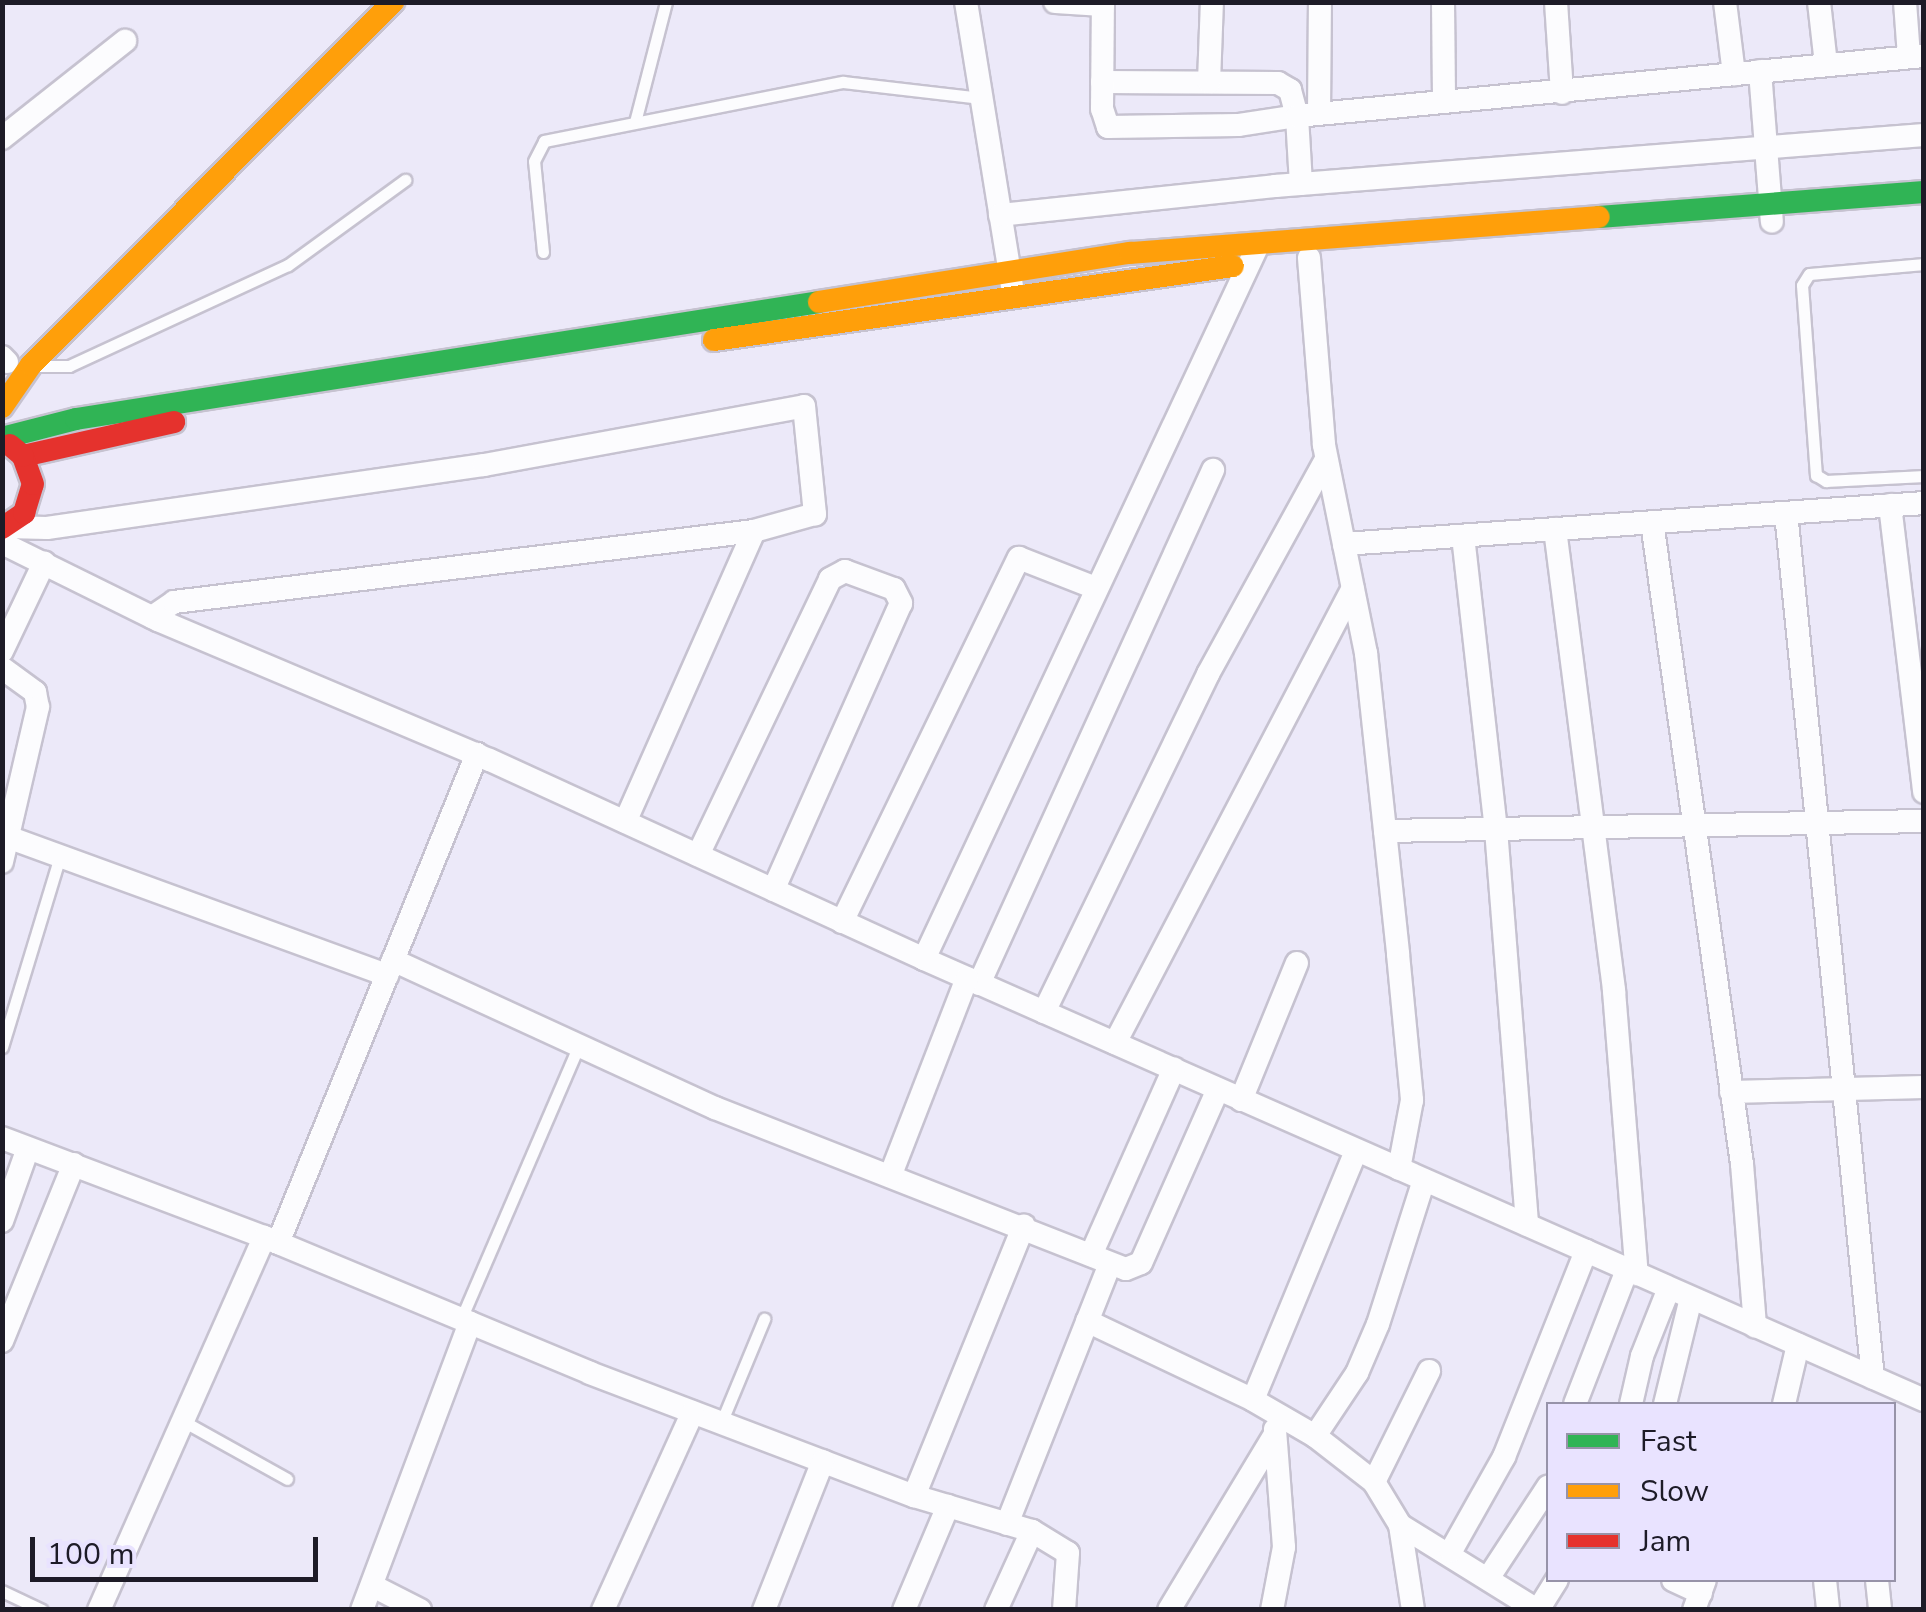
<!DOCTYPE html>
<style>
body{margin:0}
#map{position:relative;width:1926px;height:1612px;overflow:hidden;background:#ece9f9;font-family:"Nunito Sans",sans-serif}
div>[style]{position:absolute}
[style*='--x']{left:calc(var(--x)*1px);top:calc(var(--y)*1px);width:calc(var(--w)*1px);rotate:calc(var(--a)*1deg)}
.roads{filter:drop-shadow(2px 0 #c6c2d0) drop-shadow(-2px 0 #c6c2d0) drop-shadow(0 2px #c6c2d0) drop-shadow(0 -2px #c6c2d0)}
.lane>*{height:11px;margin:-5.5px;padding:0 5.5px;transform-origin:5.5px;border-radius:5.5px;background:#fcfcfe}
.street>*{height:22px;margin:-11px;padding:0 11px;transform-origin:11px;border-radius:11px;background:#fcfcfe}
.fast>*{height:22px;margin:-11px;padding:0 11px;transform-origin:11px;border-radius:11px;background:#30b455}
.slow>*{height:22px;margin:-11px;padding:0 11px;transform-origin:11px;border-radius:11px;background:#ff9f0a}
.jam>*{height:22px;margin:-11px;padding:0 11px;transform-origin:11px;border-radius:11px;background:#e5322d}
span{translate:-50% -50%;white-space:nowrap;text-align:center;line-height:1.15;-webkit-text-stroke:8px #e9e3ff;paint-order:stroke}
.frame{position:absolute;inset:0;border:5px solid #1d1b27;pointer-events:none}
.legend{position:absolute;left:1546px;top:1402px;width:350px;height:180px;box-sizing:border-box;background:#e9e3ff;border:2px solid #9793a9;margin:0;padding:12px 18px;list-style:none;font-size:30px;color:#1d1b27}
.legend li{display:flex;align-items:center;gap:20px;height:50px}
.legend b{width:50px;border:2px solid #9793a9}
.scale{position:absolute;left:30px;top:1537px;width:288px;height:45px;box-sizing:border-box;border:5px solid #1d1b27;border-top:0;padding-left:12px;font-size:30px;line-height:35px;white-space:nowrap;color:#1d1b27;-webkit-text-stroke:8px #e9e3ff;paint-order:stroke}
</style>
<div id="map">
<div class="roads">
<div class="lane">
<i style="--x:635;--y:122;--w:124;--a:-75.5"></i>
<i style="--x:543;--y:252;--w:91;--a:-95.6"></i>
<i style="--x:534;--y:161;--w:22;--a:-63"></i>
<i style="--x:544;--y:141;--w:305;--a:-11.2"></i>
<i style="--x:843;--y:82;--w:139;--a:6.6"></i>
<i style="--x:1924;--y:264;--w:115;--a:175"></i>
<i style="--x:1809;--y:274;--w:13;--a:122"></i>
<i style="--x:1802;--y:285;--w:191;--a:85.8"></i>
<i style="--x:1816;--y:475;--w:12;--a:31"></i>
<i style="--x:1826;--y:481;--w:98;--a:-2.9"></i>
<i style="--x:35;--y:366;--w:34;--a:0"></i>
<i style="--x:69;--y:366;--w:241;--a:-24.8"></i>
<i style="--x:288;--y:265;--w:145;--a:-36"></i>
<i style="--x:2;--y:1047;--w:200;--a:-73.1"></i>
<i style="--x:461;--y:1319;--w:298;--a:-66.7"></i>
<i style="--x:183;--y:1421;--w:119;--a:29.1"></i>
<i style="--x:721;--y:1423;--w:113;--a:-67.5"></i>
<i style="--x:2;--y:1591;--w:44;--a:25.4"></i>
</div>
<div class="street">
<i style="--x:966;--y:2;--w:287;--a:80.8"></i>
<i style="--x:1055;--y:2;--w:48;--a:3.6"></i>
<i style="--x:1443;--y:2;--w:100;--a:89.4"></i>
<i style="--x:1556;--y:2;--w:91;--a:86.2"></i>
<i style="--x:1725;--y:2;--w:73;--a:82.9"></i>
<i style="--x:1819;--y:2;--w:62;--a:83.6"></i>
<i style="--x:1905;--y:2;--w:54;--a:85.8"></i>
<i style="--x:1760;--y:71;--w:151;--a:85.5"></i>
<i style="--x:1102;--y:82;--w:176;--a:0.3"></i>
<i style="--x:1278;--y:83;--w:14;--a:30"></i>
<i style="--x:1290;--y:90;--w:27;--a:75"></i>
<i style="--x:1297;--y:116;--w:60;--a:171.3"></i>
<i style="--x:1238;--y:125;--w:130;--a:179.1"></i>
<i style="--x:1108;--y:127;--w:19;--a:-108"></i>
<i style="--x:1102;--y:109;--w:107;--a:-89.5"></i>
<i style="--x:1209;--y:82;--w:80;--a:-87.9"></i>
<i style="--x:1319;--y:113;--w:111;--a:-89.5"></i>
<i style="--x:2;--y:138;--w:157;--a:-38.3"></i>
<i style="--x:1301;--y:184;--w:68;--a:-93.4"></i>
<i style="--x:1297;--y:116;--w:630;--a:-5.47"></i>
<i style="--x:1000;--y:215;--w:277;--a:-6"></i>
<i style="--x:1275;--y:186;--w:651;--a:-4.49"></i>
<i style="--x:1309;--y:258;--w:188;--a:85.4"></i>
<i style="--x:1324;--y:445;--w:212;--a:78.6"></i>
<i style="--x:1366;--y:653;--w:303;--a:83.9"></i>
<i style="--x:1398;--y:954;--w:147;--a:84.5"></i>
<i style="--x:1412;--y:1100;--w:70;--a:100.7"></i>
<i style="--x:2;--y:357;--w:7;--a:45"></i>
<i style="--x:1890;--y:505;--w:289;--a:83.2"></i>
<i style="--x:1786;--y:513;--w:869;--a:84.26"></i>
<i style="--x:1652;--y:522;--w:648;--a:82.02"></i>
<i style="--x:1742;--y:1164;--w:163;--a:85.4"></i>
<i style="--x:6;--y:527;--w:41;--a:1.4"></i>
<i style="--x:47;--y:528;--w:442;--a:-8.2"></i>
<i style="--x:484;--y:465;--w:325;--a:-10.4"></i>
<i style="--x:804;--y:406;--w:109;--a:84.2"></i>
<i style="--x:815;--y:514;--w:63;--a:164.4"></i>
<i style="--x:1555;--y:529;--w:466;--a:82.7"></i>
<i style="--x:1614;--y:991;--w:284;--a:85.4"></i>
<i style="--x:1463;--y:536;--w:295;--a:83.6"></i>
<i style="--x:1496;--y:829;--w:397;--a:85.5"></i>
<i style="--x:2;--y:543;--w:174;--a:26.3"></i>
<i style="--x:158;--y:620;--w:360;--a:22.9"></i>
<i style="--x:490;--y:760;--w:477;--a:24.6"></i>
<i style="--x:924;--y:959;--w:1093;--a:23.8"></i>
<i style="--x:1344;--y:544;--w:581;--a:-4.04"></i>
<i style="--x:152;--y:617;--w:27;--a:-34"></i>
<i style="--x:174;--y:602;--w:584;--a:-6.98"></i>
<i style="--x:754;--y:531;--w:318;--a:113.9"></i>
<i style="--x:2;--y:651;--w:98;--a:-64.5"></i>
<i style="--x:2;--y:668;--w:41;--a:36"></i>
<i style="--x:35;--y:692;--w:15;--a:79"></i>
<i style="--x:38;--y:707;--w:159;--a:103.1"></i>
<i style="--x:1385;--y:831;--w:539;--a:-1.06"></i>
<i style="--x:2;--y:835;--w:410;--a:20"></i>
<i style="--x:698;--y:855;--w:306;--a:-64.4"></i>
<i style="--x:830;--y:579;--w:17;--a:-28"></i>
<i style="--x:845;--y:571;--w:52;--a:20.2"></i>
<i style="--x:894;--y:589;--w:16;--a:63"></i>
<i style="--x:901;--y:603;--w:314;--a:114"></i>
<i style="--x:842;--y:922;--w:405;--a:-64.1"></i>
<i style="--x:1019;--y:558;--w:83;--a:21.3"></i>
<i style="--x:924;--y:959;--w:790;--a:-64.93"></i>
<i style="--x:393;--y:960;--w:354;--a:24.7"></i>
<i style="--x:715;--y:1108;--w:441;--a:21.4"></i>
<i style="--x:1126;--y:1269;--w:16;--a:-22"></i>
<i style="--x:1141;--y:1263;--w:190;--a:-66.1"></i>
<i style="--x:979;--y:984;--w:565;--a:-65.52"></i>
<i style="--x:1044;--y:1012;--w:376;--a:-64.1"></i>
<i style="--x:1208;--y:674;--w:245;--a:-61.2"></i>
<i style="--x:1115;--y:1043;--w:513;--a:-62.39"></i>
<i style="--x:1731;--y:1092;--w:193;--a:-1.5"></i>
<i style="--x:1241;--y:1100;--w:148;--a:-67.8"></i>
<i style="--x:2;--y:1138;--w:280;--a:20.7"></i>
<i style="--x:264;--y:1237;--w:353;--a:22.6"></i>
<i style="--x:590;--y:1373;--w:347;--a:20.8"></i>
<i style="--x:914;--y:1496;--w:123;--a:16.5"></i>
<i style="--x:1032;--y:1531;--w:42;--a:31.4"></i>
<i style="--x:1068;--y:1553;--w:57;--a:94"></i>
<i style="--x:1356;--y:1151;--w:269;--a:112.5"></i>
<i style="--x:1253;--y:1400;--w:72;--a:30.1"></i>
<i style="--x:1315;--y:1436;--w:75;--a:37.9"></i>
<i style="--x:1374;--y:1482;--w:50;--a:58.8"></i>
<i style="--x:1400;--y:1525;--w:86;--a:81.3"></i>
<i style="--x:891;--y:1174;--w:210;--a:-68.8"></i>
<i style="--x:2;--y:1221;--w:77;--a:-70.4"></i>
<i style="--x:278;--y:1243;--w:528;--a:-67.86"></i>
<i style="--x:1091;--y:1255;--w:204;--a:-66"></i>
<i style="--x:1087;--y:1321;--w:184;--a:25.4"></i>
<i style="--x:2;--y:1341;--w:191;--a:-67.9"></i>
<i style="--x:1575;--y:1404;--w:144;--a:-68.8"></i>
<i style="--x:1631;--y:1404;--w:49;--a:-77.1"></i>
<i style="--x:1642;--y:1356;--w:73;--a:-68.3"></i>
<i style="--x:1665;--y:1404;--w:109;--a:-76.2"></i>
<i style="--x:1784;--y:1404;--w:61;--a:-76.7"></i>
<i style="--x:1315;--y:1436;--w:76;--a:-56.3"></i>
<i style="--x:1357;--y:1373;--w:53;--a:-66.8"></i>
<i style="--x:1378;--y:1324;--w:151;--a:-72.3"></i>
<i style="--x:1374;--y:1482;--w:124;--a:-63.6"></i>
<i style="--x:914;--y:1496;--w:292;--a:-67.9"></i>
<i style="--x:1007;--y:1524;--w:280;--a:-68.4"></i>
<i style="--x:1400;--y:1525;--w:161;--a:31.8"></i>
<i style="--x:1451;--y:1551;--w:108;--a:-60.6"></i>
<i style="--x:1504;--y:1457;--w:222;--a:-68.3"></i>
<i style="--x:1489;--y:1577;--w:108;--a:-56.8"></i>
<i style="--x:1673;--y:1580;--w:31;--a:25"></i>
<i style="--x:1825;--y:1580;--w:30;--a:84"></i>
<i style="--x:1877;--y:1580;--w:30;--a:84"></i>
<i style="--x:373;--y:1586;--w:53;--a:27.1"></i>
<i style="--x:99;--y:1610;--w:408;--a:-66.1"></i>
<i style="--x:362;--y:1610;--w:307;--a:-69.4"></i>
<i style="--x:603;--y:1610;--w:217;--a:-65.6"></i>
<i style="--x:764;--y:1610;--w:160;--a:-68.4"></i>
<i style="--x:904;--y:1610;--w:113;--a:-67.1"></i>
<i style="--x:996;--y:1610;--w:87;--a:-65.5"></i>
<i style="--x:1169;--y:1610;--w:205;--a:-58.9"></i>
<i style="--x:1272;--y:1610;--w:64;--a:-79.2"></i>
<i style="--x:1284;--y:1547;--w:118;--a:-94.4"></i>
<i style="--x:1538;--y:1610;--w:36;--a:-58"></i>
<i style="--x:1694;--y:1610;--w:32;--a:-70"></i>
</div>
<div class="fast">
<i style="--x:1599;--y:217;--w:326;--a:-4.4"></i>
<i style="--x:2;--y:438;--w:76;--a:-14.4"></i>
<i style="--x:76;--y:419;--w:752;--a:-8.95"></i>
</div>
<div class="slow">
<i style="--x:819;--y:302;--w:315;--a:-9"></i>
<i style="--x:1130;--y:253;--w:470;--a:-4.4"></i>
<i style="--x:714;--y:340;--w:524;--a:-8.11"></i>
<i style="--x:2;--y:407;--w:51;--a:-55.4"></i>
<i style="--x:31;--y:365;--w:513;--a:-45.08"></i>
</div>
<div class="jam">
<i style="--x:23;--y:456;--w:155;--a:-12.7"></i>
<i style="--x:2;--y:528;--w:27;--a:-34"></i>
<i style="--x:24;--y:513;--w:30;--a:-73"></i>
<i style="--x:33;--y:484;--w:30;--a:-110"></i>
<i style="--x:23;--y:456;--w:17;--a:-140"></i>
</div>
</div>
<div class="frame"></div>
<ul class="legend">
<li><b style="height:12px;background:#30b455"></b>Fast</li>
<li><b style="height:12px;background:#ff9f0a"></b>Slow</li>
<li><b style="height:12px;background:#e5322d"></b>Jam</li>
</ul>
<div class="scale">100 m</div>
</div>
